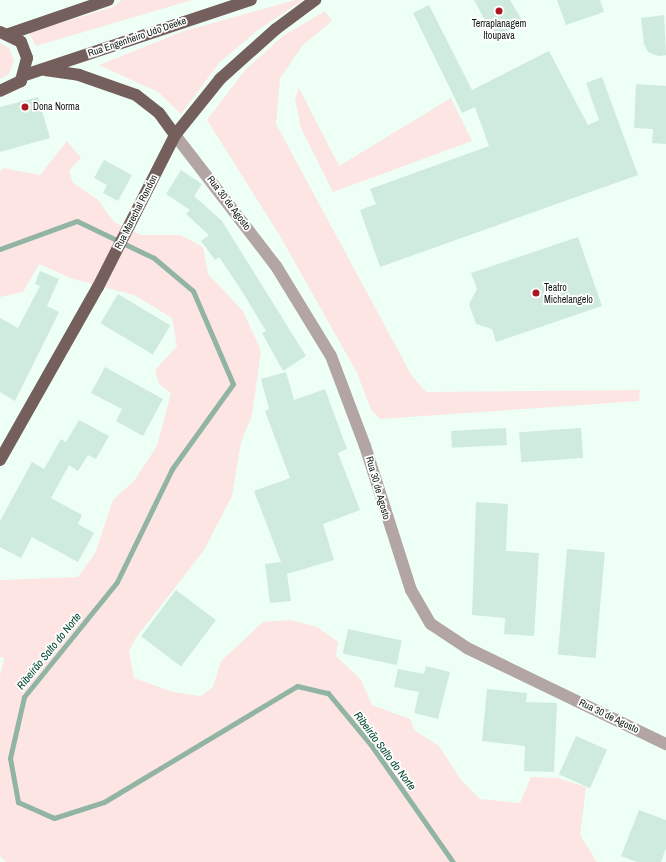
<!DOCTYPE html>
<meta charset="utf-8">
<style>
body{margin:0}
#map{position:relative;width:666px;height:862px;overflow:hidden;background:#eefff6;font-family:"Archivo Narrow",sans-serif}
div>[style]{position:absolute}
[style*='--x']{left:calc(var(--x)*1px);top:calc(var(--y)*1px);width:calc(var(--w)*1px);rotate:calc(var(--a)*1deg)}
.green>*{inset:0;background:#fce5e2}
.stream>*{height:5px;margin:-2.5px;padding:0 2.5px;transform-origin:2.5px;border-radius:2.5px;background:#91b4a4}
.building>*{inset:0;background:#cfebde;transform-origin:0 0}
.minor>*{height:12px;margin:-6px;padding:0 6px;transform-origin:6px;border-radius:6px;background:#b2a5a3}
.major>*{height:12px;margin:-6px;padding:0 6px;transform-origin:6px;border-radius:6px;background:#755f5d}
.dots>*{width:11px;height:11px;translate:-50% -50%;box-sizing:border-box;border:2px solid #fff;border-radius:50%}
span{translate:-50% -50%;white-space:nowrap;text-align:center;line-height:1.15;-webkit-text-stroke:3.5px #fff;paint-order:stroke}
.poi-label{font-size:10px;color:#0f1914}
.left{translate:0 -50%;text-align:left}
.street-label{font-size:10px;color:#0f1914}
.water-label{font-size:11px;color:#004630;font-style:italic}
</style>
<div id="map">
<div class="green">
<i style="clip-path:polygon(122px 0,192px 0,36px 46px,29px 33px,113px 7px)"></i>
<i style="clip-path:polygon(295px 0,303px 0,258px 30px,219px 63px,181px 114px,158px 92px,99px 65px,184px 31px)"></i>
<i style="clip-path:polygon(325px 11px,332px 21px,303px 45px,280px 78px,276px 124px,412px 376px,426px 392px,640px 390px,639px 401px,380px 419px,372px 411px,356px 371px,280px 236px,207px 120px,245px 70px,283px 36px)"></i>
<i style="clip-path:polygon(0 43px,9px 48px,14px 61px,9px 74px,0 79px)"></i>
<i style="clip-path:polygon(299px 88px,339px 166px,451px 98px,472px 141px,333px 192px,301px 128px,295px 99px)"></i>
<i style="clip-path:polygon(67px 141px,81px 158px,69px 171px,73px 183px,97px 199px,114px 222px,141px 235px,180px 235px,203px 247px,208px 274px,243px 311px,261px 351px,252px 415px,241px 442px,232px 496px,204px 550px,135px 639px,129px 652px,134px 678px,173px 692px,201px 696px,213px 687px,221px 661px,263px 622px,290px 620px,317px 627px,338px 642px,336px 656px,361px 680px,372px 705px,410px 719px,415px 731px,439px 746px,461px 780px,480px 799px,520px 803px,531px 777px,558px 778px,586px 787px,580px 835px,597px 862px,6px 862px,0 856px,0 676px,4px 658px,0 657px,0 580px,78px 577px,95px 553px,113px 500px,134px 481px,157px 446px,171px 393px,159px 384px,155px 370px,177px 346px,172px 318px,134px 295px,73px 279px,39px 264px,23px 292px,0 297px,0 172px,3px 168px,40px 175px)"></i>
</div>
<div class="stream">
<i style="--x:0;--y:249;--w:82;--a:-20"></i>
<i style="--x:77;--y:221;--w:85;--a:25.7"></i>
<i style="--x:154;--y:258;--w:51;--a:40.2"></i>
<i style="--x:193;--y:291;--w:101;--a:66.7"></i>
<i style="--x:233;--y:384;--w:105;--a:125.7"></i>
<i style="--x:172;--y:469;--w:126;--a:116"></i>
<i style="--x:117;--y:582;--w:148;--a:129"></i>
<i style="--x:24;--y:697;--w:63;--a:102.9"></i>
<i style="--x:10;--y:758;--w:45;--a:79.7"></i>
<i style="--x:18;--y:802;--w:39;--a:24"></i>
<i style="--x:54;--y:818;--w:52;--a:-17.7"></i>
<i style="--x:104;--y:802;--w:225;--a:-31"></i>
<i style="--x:297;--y:686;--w:32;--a:13"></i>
<i style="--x:328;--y:693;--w:67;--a:50.4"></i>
<i style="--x:371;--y:745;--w:143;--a:55"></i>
</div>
<div class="building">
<i style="clip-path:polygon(474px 0,510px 0,523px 22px,495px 38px)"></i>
<i style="clip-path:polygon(557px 0,600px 0,604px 12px,566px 25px)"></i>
<i style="clip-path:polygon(429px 5px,472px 90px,549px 51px,588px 125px,599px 120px,586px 83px,602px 77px,638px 175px,380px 267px,360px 210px,376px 204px,370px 189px,489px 146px,475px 107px,462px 113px,413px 13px)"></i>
<i style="clip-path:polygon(664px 15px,666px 55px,658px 56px,648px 52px,644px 44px,641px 18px)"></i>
<i style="clip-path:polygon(636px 84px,666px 86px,666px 144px,652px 143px,653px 129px,634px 128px)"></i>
<i style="clip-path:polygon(38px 97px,50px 138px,0 152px,0 107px)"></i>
<i style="clip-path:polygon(104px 160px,132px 175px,118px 201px,103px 193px,107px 185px,94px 178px)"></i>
<i style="clip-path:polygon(181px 170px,202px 184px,194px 196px,222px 221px,306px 356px,283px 371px,262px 333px,266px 331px,240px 288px,219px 257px,215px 260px,201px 241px,209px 235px,186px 214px,190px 210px,166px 194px)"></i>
<i style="clip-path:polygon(578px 237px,602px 306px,496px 342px,492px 329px,476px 324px,469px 304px,477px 289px,471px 273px)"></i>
<i style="clip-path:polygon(40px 271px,59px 279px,47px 306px,59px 312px,15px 401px,0 392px,0 318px,18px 328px,40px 286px,35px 284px)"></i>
<i style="left:118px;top:294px;width:61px;height:34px;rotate:31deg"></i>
<i style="clip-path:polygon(105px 367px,163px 399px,143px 436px,116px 421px,122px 409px,91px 393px)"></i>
<i style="clip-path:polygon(286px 372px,294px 400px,325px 389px,347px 449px,338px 453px,360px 510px,323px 524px,334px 560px,287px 574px,291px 601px,270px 603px,265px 564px,281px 562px,254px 491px,290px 478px,265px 411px,269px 409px,261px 379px)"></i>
<i style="clip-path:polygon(79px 420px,109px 436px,96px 459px,88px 455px,78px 471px,69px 465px,51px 498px,82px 515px,78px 524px,94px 533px,78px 562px,32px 537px,21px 558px,0 547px,0 521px,32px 462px,44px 469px,61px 439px,66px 442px)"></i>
<i style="left:506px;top:428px;width:17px;height:55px;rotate:87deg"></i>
<i style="left:581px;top:428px;width:30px;height:62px;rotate:86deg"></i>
<i style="clip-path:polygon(476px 502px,508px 504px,506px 551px,539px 553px,534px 636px,504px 634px,505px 618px,472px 615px)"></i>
<i style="left:567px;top:549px;width:38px;height:106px;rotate:5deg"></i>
<i style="left:176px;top:590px;width:50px;height:58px;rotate:37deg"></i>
<i style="left:348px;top:629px;width:55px;height:25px;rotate:12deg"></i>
<i style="clip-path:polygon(426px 666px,450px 672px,438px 719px,414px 713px,419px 692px,394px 687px,398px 669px,424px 674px)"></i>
<i style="clip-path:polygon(487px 689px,527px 693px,526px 702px,557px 703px,554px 772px,524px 771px,525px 746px,482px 741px)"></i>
<i style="left:576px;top:736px;width:34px;height:42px;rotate:24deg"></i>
<i style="clip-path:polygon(639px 810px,666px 820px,666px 848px,661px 862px,637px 862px,621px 856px)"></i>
</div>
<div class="minor">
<i style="--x:175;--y:135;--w:165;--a:52.4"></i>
<i style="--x:276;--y:266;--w:105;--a:58.6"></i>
<i style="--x:331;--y:356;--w:96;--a:69.3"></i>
<i style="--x:365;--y:446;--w:151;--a:72.3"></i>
<i style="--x:411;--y:590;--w:39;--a:60"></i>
<i style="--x:431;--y:624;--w:43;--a:33.7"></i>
<i style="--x:467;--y:648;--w:221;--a:25.8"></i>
</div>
<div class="major">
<i style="--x:0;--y:32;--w:23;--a:25"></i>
<i style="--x:21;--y:42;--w:17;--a:69"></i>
<i style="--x:27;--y:58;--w:24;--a:105"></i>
<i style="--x:21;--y:81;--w:23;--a:155"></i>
<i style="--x:9;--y:34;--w:105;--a:-19"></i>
<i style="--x:45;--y:70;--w:34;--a:8"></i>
<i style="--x:79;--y:75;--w:60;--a:19.3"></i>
<i style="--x:136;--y:95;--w:29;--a:38"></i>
<i style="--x:159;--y:113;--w:27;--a:54"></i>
<i style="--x:25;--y:75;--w:238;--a:-18.4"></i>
<i style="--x:0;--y:460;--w:199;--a:-60.5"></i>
<i style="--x:98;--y:287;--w:170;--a:-63.1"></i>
<i style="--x:175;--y:135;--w:72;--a:-51.2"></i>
<i style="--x:220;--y:79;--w:75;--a:-41.8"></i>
<i style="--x:276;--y:29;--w:49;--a:-36.6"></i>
</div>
<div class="dots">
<i style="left:499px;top:11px;background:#ac1821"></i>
<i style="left:25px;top:107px;background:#ac1821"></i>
<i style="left:536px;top:293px;background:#ac1821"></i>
</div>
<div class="poi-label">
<span style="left:499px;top:29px">Terraplanagem<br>Itoupava</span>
<span class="left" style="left:33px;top:107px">Dona Norma</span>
<span class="left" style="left:544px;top:293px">Teatro<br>Michelangelo</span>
</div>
<div class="street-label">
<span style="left:137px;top:37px;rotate:-19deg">Rua Engenheiro Udo Deeke</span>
<span style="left:229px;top:203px;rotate:53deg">Rua 30 de Agosto</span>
<span style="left:136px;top:212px;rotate:-63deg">Rua Marechal Rondon</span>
<span style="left:378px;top:488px;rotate:74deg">Rua 30 de Agosto</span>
<span style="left:609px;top:716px;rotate:26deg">Rua 30 de Agosto</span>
</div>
<div class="water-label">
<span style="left:49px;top:651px;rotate:-51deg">Ribeirão Salto do Norte</span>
<span style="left:385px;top:751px;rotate:53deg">Ribeirão Salto do Norte</span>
</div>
</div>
